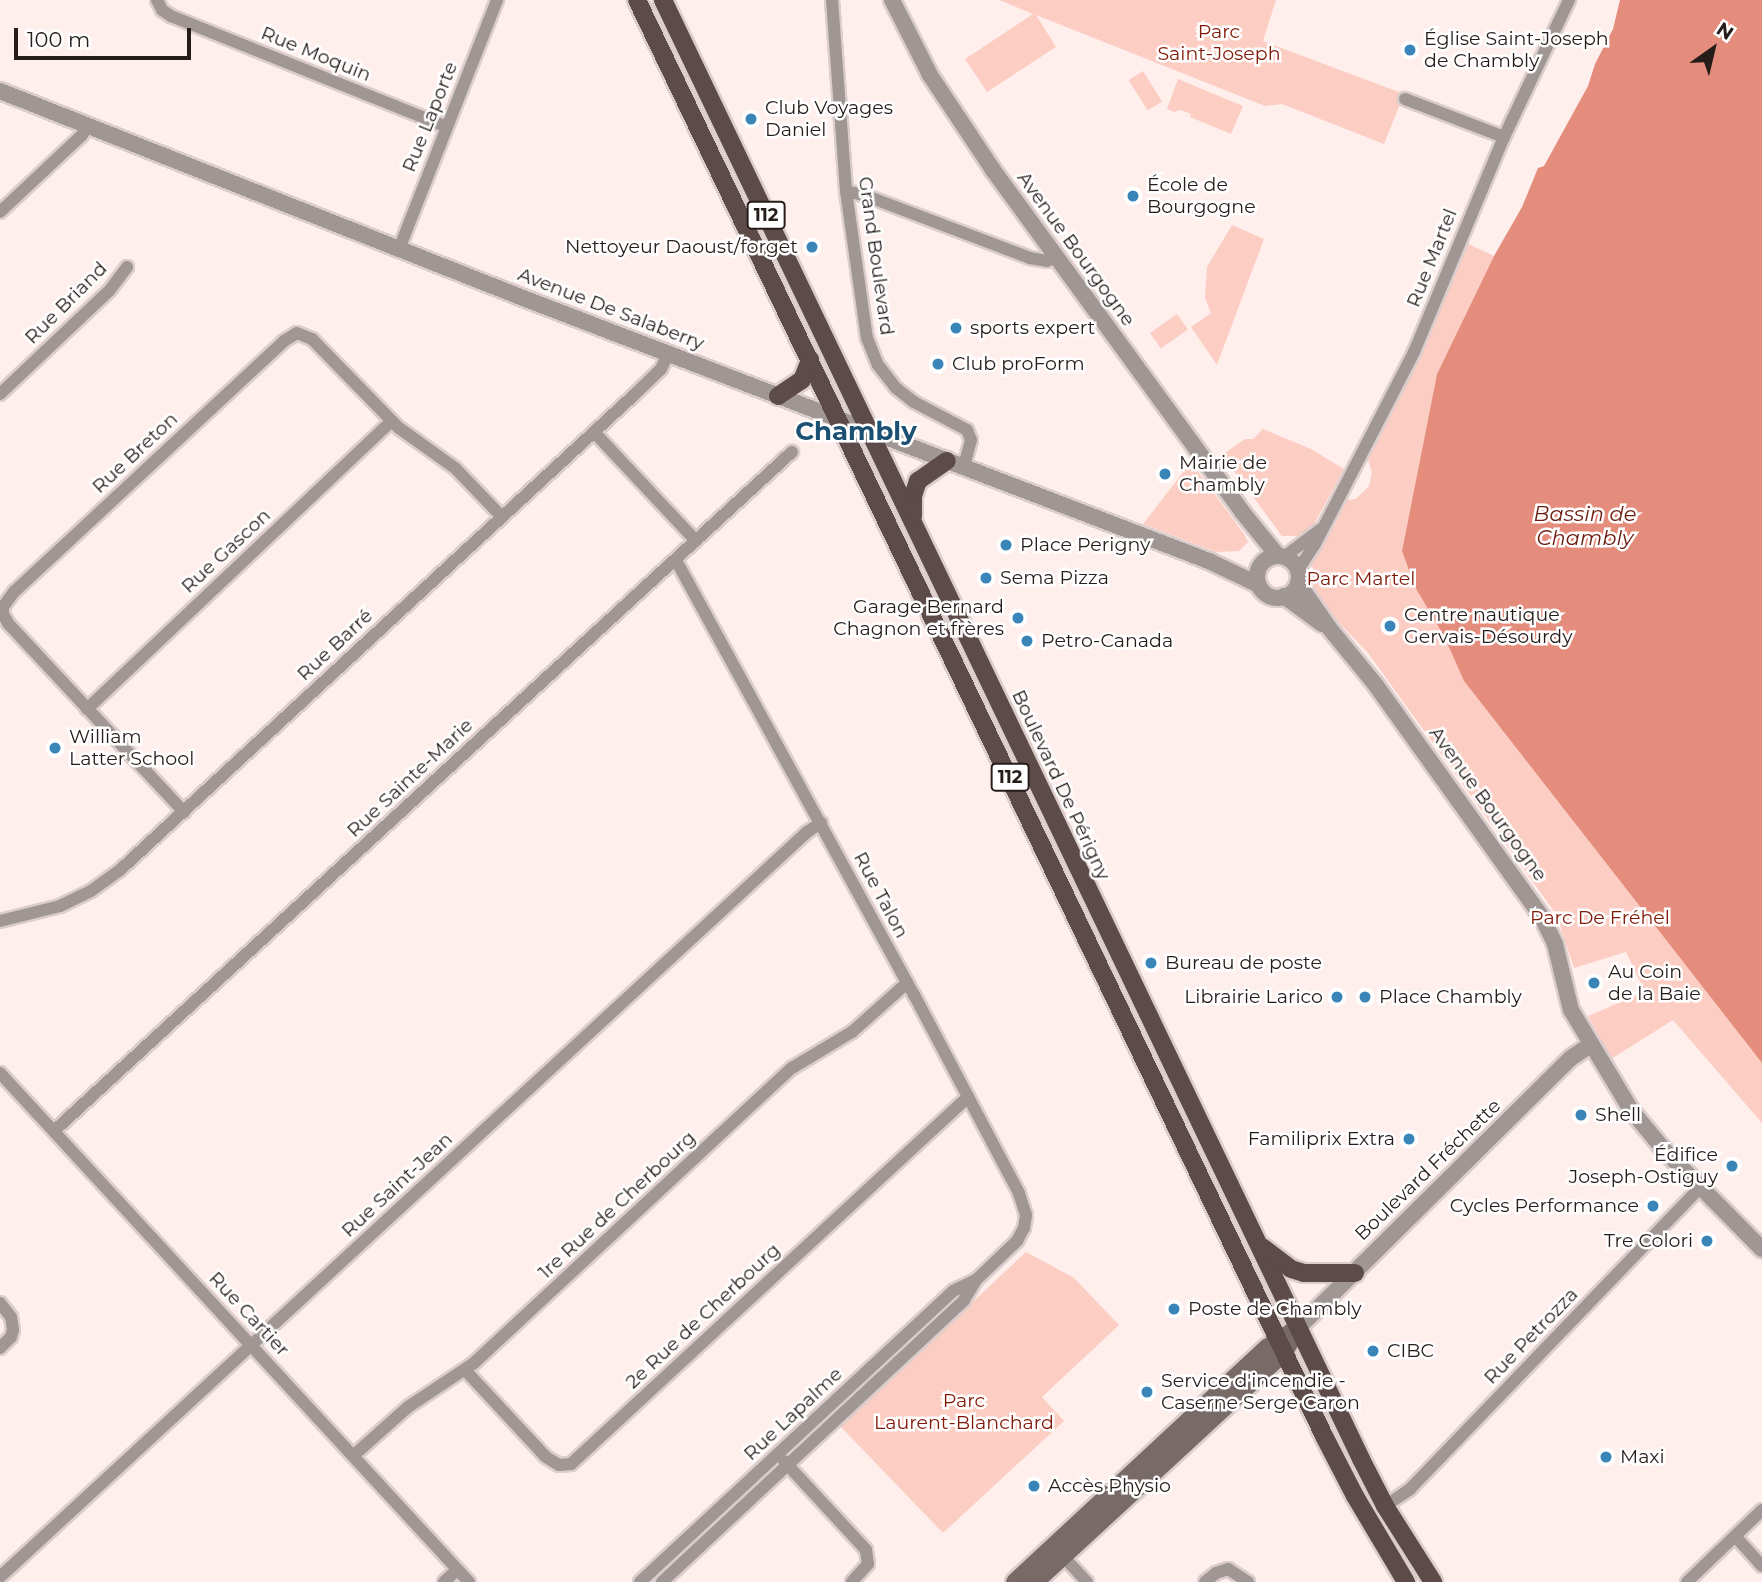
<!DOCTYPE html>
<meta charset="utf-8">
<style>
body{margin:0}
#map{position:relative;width:1762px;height:1582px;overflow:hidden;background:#feefec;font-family:Montserrat,sans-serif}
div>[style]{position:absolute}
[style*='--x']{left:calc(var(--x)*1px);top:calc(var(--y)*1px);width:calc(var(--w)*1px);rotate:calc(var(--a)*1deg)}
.green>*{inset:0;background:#fccdc3;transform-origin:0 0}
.water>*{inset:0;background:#e58d7c}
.roads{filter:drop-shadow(2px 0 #dbcdcb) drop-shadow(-2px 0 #dbcdcb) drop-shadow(0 2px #dbcdcb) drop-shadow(0 -2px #dbcdcb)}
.minor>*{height:12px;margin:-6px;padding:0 6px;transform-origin:6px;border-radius:6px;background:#a09694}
.tertiary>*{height:16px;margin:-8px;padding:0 8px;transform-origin:8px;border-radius:8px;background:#a09694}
.tertiary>.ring{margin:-8px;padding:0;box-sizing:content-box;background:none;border:16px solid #a09694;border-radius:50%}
.secondary>*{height:18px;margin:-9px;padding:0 9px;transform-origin:9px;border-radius:9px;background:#786a67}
.primary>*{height:18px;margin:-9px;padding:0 9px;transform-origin:9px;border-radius:9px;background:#5c4b48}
.dots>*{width:19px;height:19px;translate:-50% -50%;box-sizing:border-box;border:4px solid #fff;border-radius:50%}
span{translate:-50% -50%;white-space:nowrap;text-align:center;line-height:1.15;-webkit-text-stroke:5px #fff;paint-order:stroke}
.shield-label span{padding:2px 5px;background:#fff;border:2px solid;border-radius:5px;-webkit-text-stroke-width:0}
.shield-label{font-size:18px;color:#261d1b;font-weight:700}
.park-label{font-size:19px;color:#811908}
.poi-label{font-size:19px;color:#261d1b}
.left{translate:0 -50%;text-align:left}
.right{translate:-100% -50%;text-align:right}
.street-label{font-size:19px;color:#261d1b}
.water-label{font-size:21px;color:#6a1c0f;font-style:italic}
.district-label{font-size:26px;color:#1b5073;font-weight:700}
.north{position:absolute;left:1678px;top:14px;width:70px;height:70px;-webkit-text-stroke:5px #fff;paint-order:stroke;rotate:34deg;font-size:19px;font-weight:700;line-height:28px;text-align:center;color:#261d1b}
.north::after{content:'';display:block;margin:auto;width:24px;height:32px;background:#261d1b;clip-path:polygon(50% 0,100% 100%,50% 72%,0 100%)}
.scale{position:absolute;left:14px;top:28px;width:177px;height:32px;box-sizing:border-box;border:4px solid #261d1b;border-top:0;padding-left:9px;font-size:21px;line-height:24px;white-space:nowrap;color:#261d1b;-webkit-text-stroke:5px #fff;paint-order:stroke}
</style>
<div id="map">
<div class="green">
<i style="clip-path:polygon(999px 0,1276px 0,1263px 41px,1404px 94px,1384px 144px,1282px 104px,1265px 106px,1036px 15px,1056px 47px,987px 92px,965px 59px,1033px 14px)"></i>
<i style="left:1143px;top:71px;width:36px;height:17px;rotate:58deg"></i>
<i style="clip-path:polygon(1178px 79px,1243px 106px,1231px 134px,1190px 117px,1191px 114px,1181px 110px,1174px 112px,1167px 109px)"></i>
<i style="clip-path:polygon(1232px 225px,1264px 239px,1217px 365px,1191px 327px,1211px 313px,1205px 298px,1207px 267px)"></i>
<i style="clip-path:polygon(1466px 243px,1494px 256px,1437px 374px,1402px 551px,1415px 587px,1442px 631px,1464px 681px,1762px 1063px,1762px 1123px,1673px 1020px,1611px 1059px,1588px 1016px,1642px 993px,1643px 987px,1626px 952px,1574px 968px,1556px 914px,1368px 653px,1319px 602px,1307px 582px,1315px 552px,1335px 525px,1347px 500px,1356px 499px,1369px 486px,1372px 472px,1368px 460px,1428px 341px)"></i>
<i style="left:1177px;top:314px;width:19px;height:33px;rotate:55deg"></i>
<i style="clip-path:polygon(1263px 429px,1311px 449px,1344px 469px,1313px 526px,1301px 536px,1282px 536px,1222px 455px,1245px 439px,1253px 439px)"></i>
<i style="clip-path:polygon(1191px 462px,1244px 534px,1248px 542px,1239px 551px,1216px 552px,1143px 524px)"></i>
<i style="clip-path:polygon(1026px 1252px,1074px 1278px,1119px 1325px,1042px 1397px,1064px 1421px,943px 1533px,840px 1426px)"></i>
</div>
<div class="water">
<i style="clip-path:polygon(1620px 0,1762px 0,1762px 1063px,1464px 681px,1444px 636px,1415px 587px,1402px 551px,1437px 374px,1494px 256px,1522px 207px,1538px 168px,1544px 166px,1588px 86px,1595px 64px,1613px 29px)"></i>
</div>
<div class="roads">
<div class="minor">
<i style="--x:157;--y:0;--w:11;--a:63"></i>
<i style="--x:162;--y:10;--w:11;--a:34"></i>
<i style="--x:171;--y:16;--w:297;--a:21.9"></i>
<i style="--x:832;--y:0;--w:192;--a:85.8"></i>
<i style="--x:846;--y:191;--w:148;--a:81.9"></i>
<i style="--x:867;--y:338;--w:29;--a:68"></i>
<i style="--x:878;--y:365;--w:29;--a:52"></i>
<i style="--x:896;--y:388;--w:23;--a:38"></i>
<i style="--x:914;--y:402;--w:60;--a:27.8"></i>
<i style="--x:967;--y:430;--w:11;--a:68"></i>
<i style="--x:971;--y:440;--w:28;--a:105"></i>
<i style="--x:1405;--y:99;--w:106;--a:21"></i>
<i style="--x:846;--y:191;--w:18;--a:13"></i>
<i style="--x:864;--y:195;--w:178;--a:20.8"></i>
<i style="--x:1030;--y:258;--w:17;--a:10"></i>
<i style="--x:1047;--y:261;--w:10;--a:-24"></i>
<i style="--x:0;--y:212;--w:112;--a:-43.2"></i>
<i style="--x:82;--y:135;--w:10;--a:-61"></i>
<i style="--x:399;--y:249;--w:268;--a:-68.5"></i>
<i style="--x:0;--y:394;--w:150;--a:-43.4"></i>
<i style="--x:109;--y:291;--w:30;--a:-53"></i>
<i style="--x:594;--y:432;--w:149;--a:46.9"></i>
<i style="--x:1284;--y:557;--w:46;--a:-37.1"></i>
<i style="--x:1298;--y:570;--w:31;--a:-57"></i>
<i style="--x:1315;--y:544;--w:216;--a:-62.7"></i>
<i style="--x:1414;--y:352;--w:233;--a:-67.3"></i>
<i style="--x:1504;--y:137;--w:152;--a:-64.6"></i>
<i style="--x:87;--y:709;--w:419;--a:-43.4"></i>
<i style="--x:184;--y:812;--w:258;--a:-133"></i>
<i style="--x:8;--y:623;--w:10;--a:-119"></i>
<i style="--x:3;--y:614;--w:7;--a:-90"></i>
<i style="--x:3;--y:607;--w:19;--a:-54"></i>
<i style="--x:14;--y:592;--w:369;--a:-42.9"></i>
<i style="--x:284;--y:341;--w:15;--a:-32"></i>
<i style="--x:297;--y:333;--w:16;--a:22"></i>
<i style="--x:312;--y:339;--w:124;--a:45.7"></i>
<i style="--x:399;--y:428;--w:69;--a:35.5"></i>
<i style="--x:455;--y:468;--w:68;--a:46.2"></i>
<i style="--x:0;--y:921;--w:62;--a:-14"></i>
<i style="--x:60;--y:906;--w:34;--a:-26"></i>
<i style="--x:91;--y:891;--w:36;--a:-36"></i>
<i style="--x:120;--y:870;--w:698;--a:-42.74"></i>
<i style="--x:633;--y:396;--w:39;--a:-44"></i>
<i style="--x:661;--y:369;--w:17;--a:-65"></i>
<i style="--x:0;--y:1073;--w:692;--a:47.34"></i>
<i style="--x:54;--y:1131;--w:1003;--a:-42.62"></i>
<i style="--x:0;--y:1303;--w:18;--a:52"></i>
<i style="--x:11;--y:1317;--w:13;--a:81"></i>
<i style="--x:13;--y:1330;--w:7;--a:106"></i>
<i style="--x:11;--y:1337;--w:16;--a:135"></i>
<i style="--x:466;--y:1371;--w:117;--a:47.1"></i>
<i style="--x:546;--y:1457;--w:15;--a:32"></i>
<i style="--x:559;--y:1465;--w:12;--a:-5"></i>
<i style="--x:571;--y:1464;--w:541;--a:-42.75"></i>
<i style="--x:353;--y:1456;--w:74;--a:-41.7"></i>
<i style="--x:408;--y:1407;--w:79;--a:-33.7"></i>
<i style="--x:474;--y:1363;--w:434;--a:-42.9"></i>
<i style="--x:792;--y:1068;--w:70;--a:-31"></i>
<i style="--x:852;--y:1032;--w:74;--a:-41.7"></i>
<i style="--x:784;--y:1461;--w:121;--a:47.3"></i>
<i style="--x:866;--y:1550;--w:14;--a:82"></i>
<i style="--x:868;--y:1564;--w:24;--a:132"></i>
<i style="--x:1385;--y:1506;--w:29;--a:-34"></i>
<i style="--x:1409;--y:1490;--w:421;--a:-46.1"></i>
<i style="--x:1735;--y:1536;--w:40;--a:48"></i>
<i style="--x:1059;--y:1552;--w:41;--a:47"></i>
<i style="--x:0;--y:1577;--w:1098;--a:-42.71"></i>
<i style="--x:807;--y:832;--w:17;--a:-33"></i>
<i style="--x:444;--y:1582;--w:18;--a:-43"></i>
<i style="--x:640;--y:1582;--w:427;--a:-42.9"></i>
<i style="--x:953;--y:1291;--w:25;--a:-26"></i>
<i style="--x:662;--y:1582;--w:413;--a:-43"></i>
<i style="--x:964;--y:1300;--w:23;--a:-59"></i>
<i style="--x:976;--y:1280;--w:57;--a:-43.6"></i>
<i style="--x:1017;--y:1241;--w:15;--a:-62"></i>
<i style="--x:1024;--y:1228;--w:13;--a:-81"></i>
<i style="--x:1026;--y:1215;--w:23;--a:-108"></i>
<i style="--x:1019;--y:1193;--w:224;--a:-117.9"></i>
<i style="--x:914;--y:995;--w:496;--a:-118.7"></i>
<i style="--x:1205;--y:1582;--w:14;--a:-39"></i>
<i style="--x:1216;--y:1573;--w:13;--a:-18"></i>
<i style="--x:1228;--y:1569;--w:24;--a:33"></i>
<i style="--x:1687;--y:1582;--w:104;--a:-43.8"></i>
</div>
<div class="tertiary">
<i style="--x:892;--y:0;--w:84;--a:63.1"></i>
<i style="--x:930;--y:75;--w:114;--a:56.4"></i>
<i style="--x:993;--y:170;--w:424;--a:53.9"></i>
<i style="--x:1243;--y:513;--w:55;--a:50.9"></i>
<i style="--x:0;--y:91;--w:562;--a:21.59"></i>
<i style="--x:523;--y:298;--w:735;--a:20.98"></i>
<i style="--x:1209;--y:561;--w:55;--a:25.6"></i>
<i class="ring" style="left:1257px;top:556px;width:26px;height:26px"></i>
<i style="--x:1298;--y:583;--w:56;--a:55.2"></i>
<i style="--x:1330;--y:629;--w:71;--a:50.7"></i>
<i style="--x:1375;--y:684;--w:287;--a:54.4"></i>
<i style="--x:1542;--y:917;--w:30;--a:64"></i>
<i style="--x:1555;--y:944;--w:68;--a:76.4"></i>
<i style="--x:1571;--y:1010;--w:117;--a:59"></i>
<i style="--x:1631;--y:1110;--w:53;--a:50.3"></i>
<i style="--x:1665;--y:1151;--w:138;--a:45.3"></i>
<i style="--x:1284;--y:596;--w:47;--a:36.4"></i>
<i style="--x:1298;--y:1328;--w:384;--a:-44.7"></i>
<i style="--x:1571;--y:1058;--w:23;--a:-34"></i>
</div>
<div class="secondary">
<i style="--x:1015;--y:1582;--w:344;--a:-42.9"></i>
<i style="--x:1267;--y:1348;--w:37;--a:-33"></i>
<i style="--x:1035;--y:1582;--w:339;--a:-42.7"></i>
<i style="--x:1284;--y:1352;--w:14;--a:-60"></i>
</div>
<div class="primary">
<i style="--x:637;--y:0;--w:1592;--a:64.43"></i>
<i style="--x:1324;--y:1436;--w:68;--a:62.7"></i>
<i style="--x:1355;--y:1496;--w:100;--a:59.3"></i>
<i style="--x:663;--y:0;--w:1617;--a:64.43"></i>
<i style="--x:1361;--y:1459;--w:53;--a:62.9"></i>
<i style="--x:1385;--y:1506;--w:90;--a:57.7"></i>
<i style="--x:778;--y:396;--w:29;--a:-34"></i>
<i style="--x:802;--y:380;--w:22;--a:-68"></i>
<i style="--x:913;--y:516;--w:20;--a:-90"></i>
<i style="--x:913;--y:496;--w:16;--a:-72"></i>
<i style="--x:918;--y:481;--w:35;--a:-35"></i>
<i style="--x:1262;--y:1247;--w:36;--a:37"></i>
<i style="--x:1291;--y:1269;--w:14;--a:17"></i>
<i style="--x:1304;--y:1273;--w:51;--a:0"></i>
</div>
</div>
<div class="dots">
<i style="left:1410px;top:50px;background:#3a85b8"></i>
<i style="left:751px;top:119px;background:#3a85b8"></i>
<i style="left:1133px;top:196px;background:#3a85b8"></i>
<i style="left:812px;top:247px;background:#3a85b8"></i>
<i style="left:956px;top:328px;background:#3a85b8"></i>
<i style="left:938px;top:364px;background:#3a85b8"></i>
<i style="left:1165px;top:474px;background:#3a85b8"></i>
<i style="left:1006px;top:545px;background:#3a85b8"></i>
<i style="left:986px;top:578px;background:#3a85b8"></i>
<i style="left:1018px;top:618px;background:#3a85b8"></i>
<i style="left:1390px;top:626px;background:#3a85b8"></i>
<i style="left:1027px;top:641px;background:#3a85b8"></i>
<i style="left:55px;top:748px;background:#3a85b8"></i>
<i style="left:1151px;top:963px;background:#3a85b8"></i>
<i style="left:1594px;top:983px;background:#3a85b8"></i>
<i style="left:1337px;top:997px;background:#3a85b8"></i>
<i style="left:1365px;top:997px;background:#3a85b8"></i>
<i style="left:1581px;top:1115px;background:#3a85b8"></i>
<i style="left:1409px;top:1139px;background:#3a85b8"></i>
<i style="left:1732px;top:1166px;background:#3a85b8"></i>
<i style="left:1653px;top:1206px;background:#3a85b8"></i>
<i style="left:1707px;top:1241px;background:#3a85b8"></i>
<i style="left:1174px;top:1309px;background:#3a85b8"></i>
<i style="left:1373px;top:1351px;background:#3a85b8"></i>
<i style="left:1147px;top:1392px;background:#3a85b8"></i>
<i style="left:1606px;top:1457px;background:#3a85b8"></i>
<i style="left:1034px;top:1486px;background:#3a85b8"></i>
</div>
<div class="shield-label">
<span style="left:766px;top:215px">112</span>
<span style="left:1010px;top:777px">112</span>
</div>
<div class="park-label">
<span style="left:1219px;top:43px">Parc<br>Saint-Joseph</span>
<span style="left:1361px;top:579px">Parc Martel</span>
<span style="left:1600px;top:918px">Parc De Fréhel</span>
<span style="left:964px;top:1412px">Parc<br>Laurent-Blanchard</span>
</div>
<div class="poi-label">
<span class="left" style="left:1424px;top:50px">Église Saint-Joseph<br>de Chambly</span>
<span class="left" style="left:765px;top:119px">Club Voyages<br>Daniel</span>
<span class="left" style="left:1147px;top:196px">École de<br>Bourgogne</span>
<span class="right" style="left:798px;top:247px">Nettoyeur Daoust/forget</span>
<span class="left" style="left:970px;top:328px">sports expert</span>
<span class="left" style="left:952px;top:364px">Club proForm</span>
<span class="left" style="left:1179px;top:474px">Mairie de<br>Chambly</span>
<span class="left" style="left:1020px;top:545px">Place Perigny</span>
<span class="left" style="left:1000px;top:578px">Sema Pizza</span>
<span class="right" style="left:1004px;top:618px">Garage Bernard<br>Chagnon et frères</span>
<span class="left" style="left:1404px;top:626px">Centre nautique<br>Gervais-Désourdy</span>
<span class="left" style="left:1041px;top:641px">Petro-Canada</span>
<span class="left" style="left:69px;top:748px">William<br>Latter School</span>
<span class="left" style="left:1165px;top:963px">Bureau de poste</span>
<span class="left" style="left:1608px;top:983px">Au Coin<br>de la Baie</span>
<span class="right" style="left:1323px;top:997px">Librairie Larico</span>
<span class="left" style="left:1379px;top:997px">Place Chambly</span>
<span class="left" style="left:1595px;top:1115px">Shell</span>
<span class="right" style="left:1395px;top:1139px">Familiprix Extra</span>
<span class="right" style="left:1718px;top:1166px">Édifice<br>Joseph-Ostiguy</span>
<span class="right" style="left:1639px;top:1206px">Cycles Performance</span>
<span class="right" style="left:1693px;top:1241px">Tre Colori</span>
<span class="left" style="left:1188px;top:1309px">Poste de Chambly</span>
<span class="left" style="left:1387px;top:1351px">CIBC</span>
<span class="left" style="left:1161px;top:1392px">Service d'incendie -<br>Caserne Serge Caron</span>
<span class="left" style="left:1620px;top:1457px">Maxi</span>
<span class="left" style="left:1048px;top:1486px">Accès Physio</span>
</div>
<div class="street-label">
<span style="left:316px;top:54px;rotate:22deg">Rue Moquin</span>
<span style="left:430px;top:117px;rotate:-68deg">Rue Laporte</span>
<span style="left:1076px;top:249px;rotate:54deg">Avenue Bourgogne</span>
<span style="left:876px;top:256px;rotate:82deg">Grand Boulevard</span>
<span style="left:1432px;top:258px;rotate:-68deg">Rue Martel</span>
<span style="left:66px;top:303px;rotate:-45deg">Rue Briand</span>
<span style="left:611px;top:309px;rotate:21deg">Avenue De Salaberry</span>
<span style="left:135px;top:453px;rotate:-43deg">Rue Breton</span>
<span style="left:226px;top:551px;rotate:-43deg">Rue Gascon</span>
<span style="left:335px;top:645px;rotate:-43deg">Rue Barré</span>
<span style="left:410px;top:778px;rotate:-43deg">Rue Sainte-Marie</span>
<span style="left:1061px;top:785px;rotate:65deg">Boulevard De Périgny</span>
<span style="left:1488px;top:804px;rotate:54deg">Avenue Bourgogne</span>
<span style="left:881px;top:895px;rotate:62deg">Rue Talon</span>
<span style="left:1428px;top:1170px;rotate:-44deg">Boulevard Fréchette</span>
<span style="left:397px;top:1185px;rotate:-43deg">Rue Saint-Jean</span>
<span style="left:617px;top:1205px;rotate:-43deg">1re Rue de Cherbourg</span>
<span style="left:249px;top:1314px;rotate:47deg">Rue Cartier</span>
<span style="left:703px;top:1316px;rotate:-43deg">2e Rue de Cherbourg</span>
<span style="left:1531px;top:1336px;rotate:-46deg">Rue Petrozza</span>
<span style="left:793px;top:1414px;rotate:-43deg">Rue Lapalme</span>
</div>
<div class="water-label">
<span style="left:1585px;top:526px">Bassin de<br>Chambly</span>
</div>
<div class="district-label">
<span style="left:856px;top:432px">Chambly</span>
</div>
<div class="north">N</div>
<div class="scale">100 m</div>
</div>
